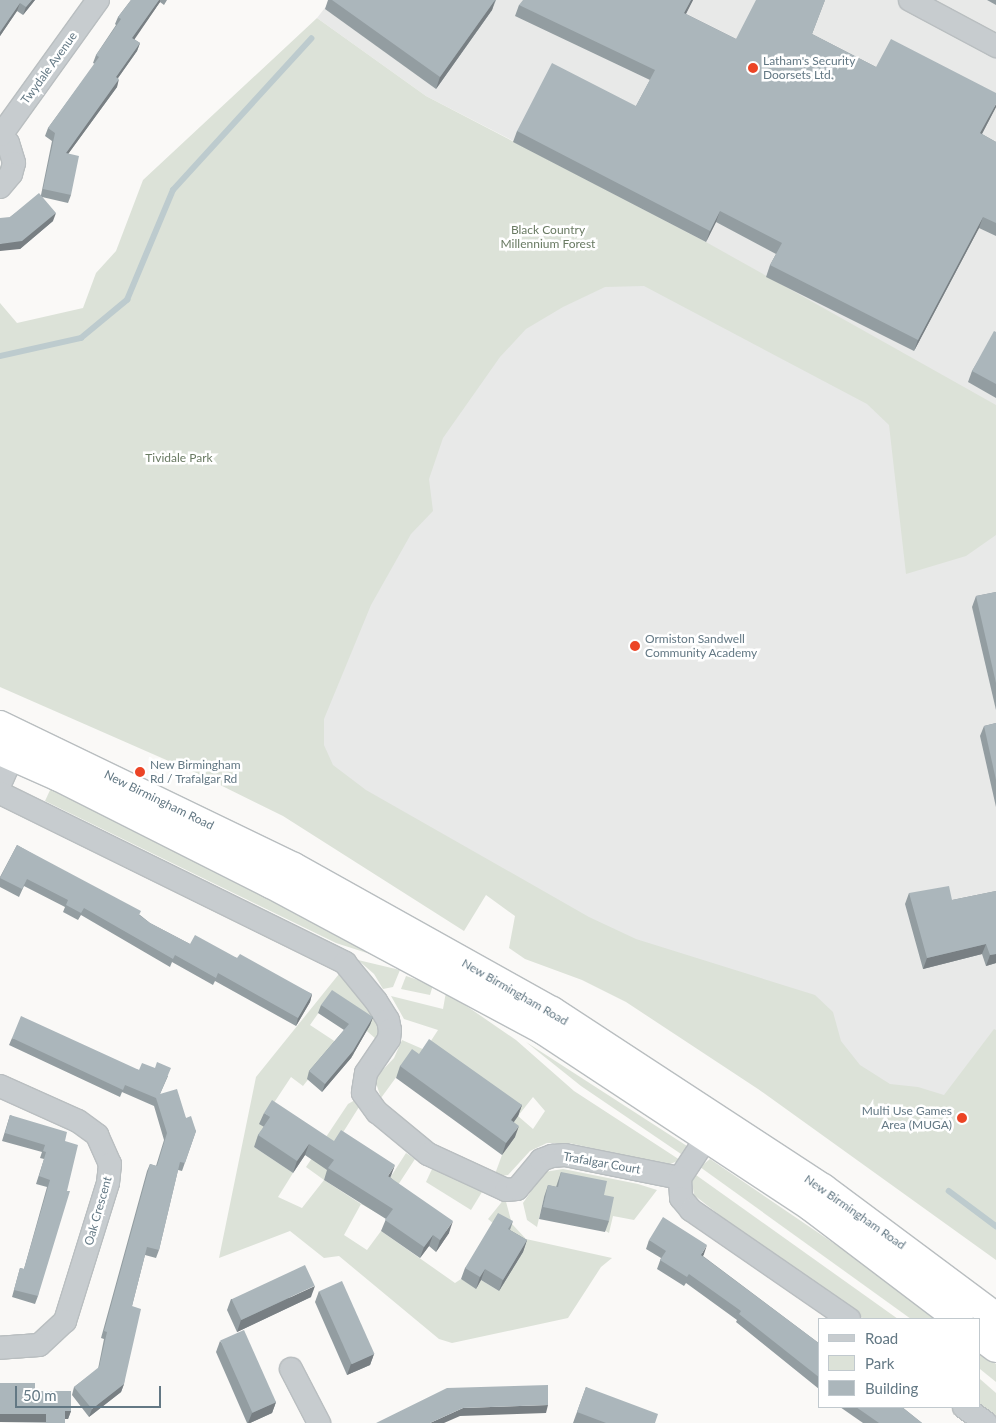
<!DOCTYPE html>
<style>
body{margin:0}
#map{position:relative;width:996px;height:1423px;overflow:hidden;background:#faf9f7;font-family:Lato,sans-serif}
div>[style]{position:absolute}
[style*='--x']{left:calc(var(--x)*1px);top:calc(var(--y)*1px);width:calc(var(--w)*1px);rotate:calc(var(--a)*1deg)}
.built>*{inset:0;background:#e8e9e8}
.green>*{inset:0;background:#dce2d8}
.stream>*{height:5.5px;margin:-2.75px;padding:0 2.75px;transform-origin:2.75px;border-radius:2.75px;background:#bdcbce}
.roads{filter:drop-shadow(1px 0 #b9bec0) drop-shadow(-1px 0 #b9bec0) drop-shadow(0 1px #b9bec0) drop-shadow(0 -1px #b9bec0)}
.street>*{height:22px;margin:-11px;padding:0 11px;transform-origin:11px;border-radius:11px;background:#c7cccf}
.highway>*{height:28px;margin:-14px;padding:0 14px;transform-origin:14px;border-radius:14px;background:#fff}
.wall>*{inset:0;background:#939da1}
.shaded-wall>*{inset:0;background:#787f83;transform-origin:0 0}
.building>*{inset:0;background:#abb6bb;transform-origin:0 0}
.dots>*{width:14px;height:14px;translate:-50% -50%;box-sizing:border-box;border:2px solid #fff;border-radius:50%}
span{translate:-50% -50%;white-space:nowrap;text-align:center;line-height:1.15;-webkit-text-stroke:5px #fff;paint-order:stroke}
.poi-label{font-size:12px;color:#637884}
.left{translate:0 -50%;text-align:left}
.right{translate:-100% -50%;text-align:right}
.street-label{font-size:12px;color:#637884}
.park-label{font-size:12px;color:#697a62}
.legend{position:absolute;left:818px;top:1318px;width:162px;height:90px;box-sizing:border-box;background:#fff;border:1px solid #c1c9ce;margin:0;padding:6px 9px;list-style:none;font-size:15px;color:#637884}
.legend li{display:flex;align-items:center;gap:10px;height:25px}
.legend b{width:25px;border:1px solid #c1c9ce}
.scale{position:absolute;left:15px;top:1386px;width:146px;height:22px;box-sizing:border-box;border:2px solid #637884;border-top:0;padding-left:6px;font-size:15px;line-height:18px;white-space:nowrap;color:#637884;-webkit-text-stroke:4px #fff;paint-order:stroke}
</style>
<div id="map">
<div class="built">
<i style="clip-path:polygon(331px 0,996px 0,996px 1210px,510px 891px,205px 761px,564px 167px,426px 96px,317px 18px)"></i>
</div>
<div class="green">
<i style="clip-path:polygon(317px 18px,426px 96px,706px 242px,996px 405px,996px 535px,966px 556px,906px 574px,889px 425px,867px 404px,644px 286px,605px 287px,563px 307px,526px 329px,500px 357px,443px 438px,429px 479px,433px 511px,411px 534px,371px 605px,324px 719px,324px 745px,333px 765px,366px 790px,589px 917px,636px 939px,815px 995px,833px 1012px,841px 1041px,860px 1065px,890px 1084px,918px 1087px,944px 1095px,994px 1029px,996px 1030px,996px 1260px,758px 1089px,626px 1002px,582px 980px,525px 959px,509px 948px,515px 916px,486px 895px,464px 931px,283px 816px,196px 773px,0 687px,0 303px,17px 323px,83px 308px,96px 273px,116px 251px,143px 180px)"></i>
<i style="clip-path:polygon(51px 788px,398px 963px,336px 943px,45px 801px)"></i>
<i style="clip-path:polygon(358px 960px,400px 970px,393px 987px,383px 989px,374px 974px)"></i>
<i style="clip-path:polygon(339px 974px,347px 979px,374px 1017px,379px 1028px,376px 1039px,329px 998px,310px 1025px,354px 1054px,351px 1058px,335px 1045px,303px 1086px,291px 1077px,260px 1124px,266px 1129px,254px 1147px,293px 1173px,278px 1197px,302px 1208px,324px 1180px,306px 1167px,348px 1104px,355px 1100px,359px 1107px,325px 1161px,333px 1166px,324px 1180px,361px 1204px,371px 1190px,379px 1195px,406px 1153px,415px 1159px,379px 1214px,361px 1204px,344px 1235px,367px 1250px,381px 1231px,455px 1283px,461px 1279px,476px 1288px,481px 1280px,499px 1291px,494px 1224px,488px 1219px,505px 1198px,512px 1224px,526px 1239px,612px 1258px,601px 1267px,568px 1318px,452px 1343px,439px 1339px,339px 1256px,324px 1258px,290px 1231px,219px 1258px,256px 1077px)"></i>
<i style="clip-path:polygon(406px 976px,433px 985px,430px 995px,401px 989px)"></i>
<i style="clip-path:polygon(evenodd,446px 992px,516px 1040px,574px 1091px,680px 1160px,668px 1165px,569px 1143px,547px 1143px,530px 1151px,508px 1175px,500px 1176px,495px 1174px,502px 1155px,515px 1137px,408px 1061px,381px 1098px,376px 1083px,378px 1075px,394px 1058px,402px 1040px,425px 1050px,438px 1030px,404px 1019px,391px 996px,443px 1009px,446px 992px,533px 1097px,545px 1111px,533px 1129px,518px 1116px,533px 1097px)"></i>
<i style="clip-path:polygon(526px 1042px,687px 1146px,681px 1154px,581px 1086px)"></i>
<i style="clip-path:polygon(710px 1159px,898px 1287px,940px 1319px,911px 1319px,700px 1167px)"></i>
<i style="clip-path:polygon(432px 1169px,482px 1192px,471px 1210px,426px 1182px)"></i>
<i style="clip-path:polygon(563px 1169px,638px 1184px,657px 1190px,634px 1220px,613px 1216px,609px 1233px,554px 1199px,544px 1197px,537px 1227px,527px 1220px,523px 1203px,544px 1172px)"></i>
<i style="clip-path:polygon(696px 1175px,898px 1319px,864px 1319px,737px 1229px,694px 1195px,692px 1182px)"></i>
<i style="clip-path:polygon(980px 1351px,996px 1364px,996px 1382px,980px 1369px)"></i>
<i style="clip-path:polygon(980px 1379px,996px 1393px,996px 1421px,980px 1407px)"></i>
</div>
<div class="stream">
<i style="--x:0;--y:356;--w:83;--a:-12.5"></i>
<i style="--x:81;--y:338;--w:60;--a:-39.6"></i>
<i style="--x:127;--y:300;--w:119;--a:-67.3"></i>
<i style="--x:173;--y:190;--w:205;--a:-47.6"></i>
<i style="--x:949;--y:1191;--w:59;--a:36.7"></i>
</div>
<div class="roads">
<div class="street">
<i style="--x:910;--y:0;--w:98;--a:28.1"></i>
<i style="--x:0;--y:135;--w:11;--a:45"></i>
<i style="--x:8;--y:143;--w:21;--a:73"></i>
<i style="--x:14;--y:163;--w:11;--a:105"></i>
<i style="--x:11;--y:174;--w:17;--a:130"></i>
<i style="--x:1;--y:135;--w:166;--a:-54.3"></i>
<i style="--x:0;--y:784;--w:30;--a:-66"></i>
<i style="--x:0;--y:793;--w:385;--a:26.2"></i>
<i style="--x:345;--y:963;--w:49;--a:50.8"></i>
<i style="--x:376;--y:1001;--w:22;--a:58"></i>
<i style="--x:388;--y:1020;--w:10;--a:79"></i>
<i style="--x:390;--y:1030;--w:9;--a:96"></i>
<i style="--x:389;--y:1039;--w:41;--a:124.1"></i>
<i style="--x:366;--y:1073;--w:20;--a:99"></i>
<i style="--x:363;--y:1093;--w:24;--a:54"></i>
<i style="--x:377;--y:1112;--w:66;--a:39.5"></i>
<i style="--x:428;--y:1154;--w:86;--a:24.8"></i>
<i style="--x:506;--y:1190;--w:11;--a:-5"></i>
<i style="--x:517;--y:1189;--w:38;--a:-50"></i>
<i style="--x:541;--y:1160;--w:12;--a:-20"></i>
<i style="--x:552;--y:1156;--w:13;--a:-4"></i>
<i style="--x:565;--y:1155;--w:117;--a:11.3"></i>
<i style="--x:0;--y:1086;--w:85;--a:24.2"></i>
<i style="--x:78;--y:1121;--w:24;--a:36"></i>
<i style="--x:97;--y:1135;--w:32;--a:66"></i>
<i style="--x:110;--y:1164;--w:19;--a:96"></i>
<i style="--x:108;--y:1183;--w:145;--a:107.3"></i>
<i style="--x:65;--y:1321;--w:35;--a:137"></i>
<i style="--x:39;--y:1345;--w:39;--a:176"></i>
<i style="--x:707;--y:1137;--w:49;--a:123.4"></i>
<i style="--x:680;--y:1178;--w:20;--a:87"></i>
<i style="--x:681;--y:1198;--w:16;--a:50"></i>
<i style="--x:691;--y:1210;--w:192;--a:34.6"></i>
<i style="--x:291;--y:1369;--w:61;--a:62.6"></i>
<i style="--x:964;--y:1407;--w:27;--a:36"></i>
</div>
<div class="highway">
<i style="--x:0;--y:725;--w:326;--a:25.8"></i>
<i style="--x:294;--y:867;--w:295;--a:29.2"></i>
<i style="--x:552;--y:1011;--w:324;--a:33.2"></i>
<i style="--x:823;--y:1188;--w:216;--a:36.7"></i>
<i style="--x:0;--y:751;--w:64;--a:23.8"></i>
<i style="--x:59;--y:777;--w:237;--a:26.8"></i>
<i style="--x:271;--y:884;--w:309;--a:28.2"></i>
<i style="--x:543;--y:1030;--w:320;--a:33.4"></i>
<i style="--x:810;--y:1206;--w:187;--a:37.2"></i>
<i style="--x:980;--y:1336;--w:20;--a:37"></i>
</div>
</div>
<div class="wall">
<i style="clip-path:polygon(0 0,35px 0,23px 15px,17px 11px,0 36px)"></i>
<i style="clip-path:polygon(131px 0,167px 0,164px 5px,160px 2px,134px 39px,140px 43px,137px 51px,118px 78px,117px 87px,68px 154px,71px 195px,68px 203px,42px 197px,53px 221px,20px 249px,10px 217px,41px 195px,52px 141px,45px 136px,48px 128px,95px 64px,93px 63px,96px 55px,116px 25px,115px 24px,118px 17px)"></i>
<i style="clip-path:polygon(328px 0,496px 0,492px 10px,436px 89px,325px 9px)"></i>
<i style="clip-path:polygon(693px 0,686px 14px,736px 39px,825px 0,812px 34px,876px 67px,996px 107px,982px 134px,996px 142px,996px 236px,979px 228px,914px 351px,766px 277px,770px 265px,776px 254px,716px 222px,706px 242px,513px 142px,517px 131px,636px 106px,650px 80px,515px 16px,519px 5px)"></i>
<i style="clip-path:polygon(987px 0,996px 0,996px 5px)"></i>
<i style="clip-path:polygon(996px 332px,996px 398px,968px 382px,972px 371px)"></i>
<i style="clip-path:polygon(996px 592px,996px 710px,972px 607px,976px 596px)"></i>
<i style="clip-path:polygon(996px 723px,996px 807px,980px 736px,984px 726px)"></i>
<i style="clip-path:polygon(17px 845px,140px 915px,150px 923px,190px 944px,237px 958px,312px 994px,310px 1002px,296px 1026px,215px 981px,213px 985px,172px 962px,170px 967px,81px 915px,78px 920px,63px 912px,65px 907px,24px 886px,19px 897px,0 887px,0 877px)"></i>
<i style="clip-path:polygon(996px 891px,996px 963px,986px 966px,982px 954px,923px 969px,905px 904px,909px 893px,952px 900px)"></i>
<i style="clip-path:polygon(321px 1005px,373px 1017px,370px 1025px,351px 1058px,322px 1092px,307px 1079px,309px 1071px,344px 1030px,318px 1013px)"></i>
<i style="clip-path:polygon(12px 1038px,139px 1070px,168px 1076px,160px 1094px,186px 1118px,196px 1131px,182px 1171px,178px 1170px,159px 1250px,156px 1258px,145px 1255px,132px 1306px,124px 1384px,121px 1392px,89px 1417px,72px 1395px,74px 1387px,98px 1369px,104px 1339px,101px 1338px,147px 1171px,150px 1164px,156px 1166px,164px 1140px,154px 1106px,122px 1092px,120px 1097px,9px 1045px)"></i>
<i style="clip-path:polygon(419px 1054px,522px 1105px,518px 1116px,514px 1122px,515px 1137px,502px 1155px,396px 1078px,400px 1066px)"></i>
<i style="clip-path:polygon(264px 1113px,390px 1177px,449px 1233px,436px 1252px,429px 1246px,420px 1258px,381px 1231px,386px 1219px,324px 1180px,327px 1170px,305px 1155px,293px 1173px,254px 1147px,258px 1135px,264px 1127px,259px 1124px)"></i>
<i style="clip-path:polygon(10px 1115px,65px 1141px,38px 1296px,35px 1304px,12px 1297px,20px 1268px,24px 1269px,47px 1187px,36px 1184px,44px 1159px,40px 1158px,42px 1152px,2px 1141px)"></i>
<i style="clip-path:polygon(561px 1172px,609px 1221px,605px 1232px,539px 1219px,544px 1197px,548px 1185px,556px 1187px)"></i>
<i style="clip-path:polygon(513px 1221px,510px 1230px,527px 1240px,523px 1252px,499px 1291px,481px 1280px,476px 1289px,461px 1279px,465px 1268px)"></i>
<i style="clip-path:polygon(649px 1240px,704px 1254px,703px 1256px,820px 1344px,820px 1393px,818px 1392px,819px 1389px,736px 1322px,737px 1320px,686px 1283px,684px 1286px,657px 1269px,661px 1258px,646px 1249px)"></i>
<i style="clip-path:polygon(319px 1291px,374px 1354px,370px 1365px,347px 1375px,315px 1302px)"></i>
<i style="clip-path:polygon(311px 1297px,237px 1332px,227px 1310px,231px 1299px)"></i>
<i style="clip-path:polygon(220px 1341px,276px 1402px,272px 1413px,250px 1423px,247px 1423px,216px 1352px)"></i>
<i style="clip-path:polygon(0 1383px,35px 1391px,71px 1411px,68px 1419px,65px 1419px,65px 1423px,0 1422px)"></i>
<i style="clip-path:polygon(586px 1387px,655px 1423px,573px 1423px)"></i>
<i style="clip-path:polygon(840px 1407px,902px 1407px,922px 1423px,863px 1423px)"></i>
</div>
<div class="shaded-wall">
<i style="clip-path:polygon(32px 0,35px 0,23px 15px,26px 7px)"></i>
<i style="clip-path:polygon(159px 0,160px 0,160px 2px,130px 46px,132px 38px)"></i>
<i style="clip-path:polygon(495px 0,492px 10px,436px 89px,440px 77px)"></i>
<i style="clip-path:polygon(691px 0,693px 0,680px 25px,684px 13px)"></i>
<i style="clip-path:polygon(20px 3px,17px 11px,0 36px,0 32px)"></i>
<i style="clip-path:polygon(140px 43px,137px 51px,113px 85px,116px 77px)"></i>
<i style="clip-path:polygon(119px 79px,117px 87px,63px 161px,66px 153px)"></i>
<i style="clip-path:polygon(996px 104px,996px 107px,976px 145px,980px 133px)"></i>
<i style="clip-path:polygon(720px 211px,716px 222px,706px 242px,710px 231px)"></i>
<i style="clip-path:polygon(56px 213px,53px 221px,20px 249px,0 251px,0 244px)"></i>
<i style="clip-path:polygon(983px 217px,979px 228px,914px 351px,918px 340px)"></i>
<i style="clip-path:polygon(986px 944px,982px 954px,923px 969px,927px 958px)"></i>
<i style="clip-path:polygon(996px 954px,996px 963px,986px 966px,990px 955px)"></i>
<i style="clip-path:polygon(312px 994px,310px 1002px,296px 1026px,298px 1018px)"></i>
<i style="clip-path:polygon(373px 1017px,370px 1025px,351px 1058px,322px 1092px,325px 1084px)"></i>
<i style="clip-path:polygon(522px 1105px,518px 1116px,507px 1131px,511px 1120px)"></i>
<i style="clip-path:polygon(519px 1126px,515px 1137px,502px 1155px,506px 1143px)"></i>
<i style="clip-path:polygon(309px 1144px,305px 1155px,293px 1173px,297px 1161px)"></i>
<i style="clip-path:polygon(395px 1165px,391px 1176px,384px 1187px,388px 1176px)"></i>
<i style="clip-path:polygon(453px 1221px,449px 1233px,436px 1252px,440px 1240px)"></i>
<i style="clip-path:polygon(433px 1235px,429px 1246px,420px 1258px,424px 1247px)"></i>
<i style="clip-path:polygon(527px 1240px,523px 1252px,499px 1291px,503px 1280px)"></i>
<i style="clip-path:polygon(707px 1245px,704px 1254px,698px 1264px,701px 1255px)"></i>
<i style="clip-path:polygon(485px 1269px,481px 1280px,476px 1289px,480px 1277px)"></i>
<i style="clip-path:polygon(315px 1286px,311px 1297px,237px 1332px,241px 1320px)"></i>
<i style="clip-path:polygon(374px 1354px,370px 1365px,347px 1375px,351px 1364px)"></i>
<i style="clip-path:polygon(124px 1384px,121px 1392px,89px 1417px,92px 1409px)"></i>
<i style="clip-path:polygon(276px 1402px,272px 1413px,250px 1423px,248px 1423px,252px 1413px)"></i>
<i style="clip-path:polygon(548px 1405px,546px 1413px,460px 1416px,444px 1423px,430px 1423px,463px 1408px)"></i>
<i style="clip-path:polygon(65px 1411px,71px 1411px,68px 1419px,62px 1419px)"></i>
<i style="left:0;top:1414px;width:46px;height:8px"></i>
</div>
<div class="building">
<i style="clip-path:polygon(0 0,32px 0,26px 7px,20px 3px,0 32px)"></i>
<i style="clip-path:polygon(131px 0,159px 0,132px 38px,140px 43px,116px 77px,119px 79px,66px 153px,79px 156px,71px 195px,43px 189px,55px 133px,48px 128px,99px 57px,96px 55px,121px 19px,118px 17px)"></i>
<i style="clip-path:polygon(332px 0,495px 0,440px 77px)"></i>
<i style="clip-path:polygon(523px 0,691px 0,684px 13px,736px 39px,756px 0,825px 0,812px 34px,876px 67px,891px 39px,996px 93px,996px 104px,980px 133px,996px 142px,996px 223px,983px 217px,918px 340px,770px 265px,782px 243px,720px 211px,710px 231px,517px 131px,552px 63px,636px 106px,655px 70px,519px 5px)"></i>
<i style="clip-path:polygon(39px 193px,56px 213px,22px 241px,0 244px,0 218px,10px 217px)"></i>
<i style="clip-path:polygon(994px 331px,996px 332px,996px 384px,972px 371px)"></i>
<i style="clip-path:polygon(996px 592px,996px 683px,976px 596px)"></i>
<i style="clip-path:polygon(996px 723px,996px 780px,984px 726px)"></i>
<i style="clip-path:polygon(17px 845px,141px 911px,139px 915px,150px 923px,190px 944px,195px 935px,237px 958px,240px 954px,312px 994px,298px 1018px,218px 973px,216px 978px,175px 955px,173px 959px,84px 908px,81px 913px,66px 905px,68px 900px,27px 879px,22px 889px,0 878px)"></i>
<i style="clip-path:polygon(949px 886px,952px 900px,996px 891px,996px 954px,990px 955px,986px 944px,927px 958px,909px 893px)"></i>
<i style="clip-path:polygon(332px 990px,373px 1017px,353px 1051px,325px 1084px,309px 1071px,349px 1024px,321px 1005px)"></i>
<i style="clip-path:polygon(21px 1016px,139px 1070px,142px 1063px,155px 1068px,157px 1062px,171px 1068px,160px 1094px,177px 1089px,186px 1118px,191px 1116px,196px 1131px,185px 1163px,180px 1162px,159px 1250px,147px 1247px,132px 1306px,141px 1309px,124px 1384px,92px 1409px,74px 1387px,99px 1367px,107px 1332px,104px 1331px,150px 1164px,157px 1166px,167px 1133px,156px 1098px,125px 1085px,123px 1090px,12px 1038px)"></i>
<i style="clip-path:polygon(429px 1039px,522px 1105px,511px 1120px,519px 1126px,506px 1143px,400px 1066px,412px 1049px,419px 1054px)"></i>
<i style="clip-path:polygon(272px 1100px,334px 1141px,341px 1130px,395px 1165px,388px 1176px,453px 1221px,440px 1240px,433px 1235px,424px 1247px,385px 1220px,393px 1209px,328px 1168px,334px 1160px,309px 1144px,297px 1161px,258px 1135px,270px 1117px,264px 1113px)"></i>
<i style="clip-path:polygon(10px 1115px,67px 1132px,65px 1141px,78px 1145px,67px 1191px,70px 1191px,38px 1296px,14px 1290px,20px 1268px,24px 1269px,50px 1180px,39px 1176px,46px 1152px,43px 1151px,45px 1145px,5px 1133px)"></i>
<i style="clip-path:polygon(561px 1172px,607px 1181px,604px 1195px,614px 1197px,609px 1221px,543px 1207px,548px 1185px,558px 1187px)"></i>
<i style="clip-path:polygon(498px 1213px,513px 1221px,508px 1229px,527px 1240px,503px 1280px,485px 1269px,480px 1277px,465px 1268px)"></i>
<i style="clip-path:polygon(663px 1217px,707px 1245px,701px 1255px,820px 1344px,820px 1378px,739px 1314px,741px 1311px,689px 1274px,687px 1277px,660px 1260px,666px 1251px,649px 1240px)"></i>
<i style="left:305px;top:1265px;width:23px;height:81px;rotate:65deg"></i>
<i style="left:342px;top:1281px;width:80px;height:25px;rotate:66deg"></i>
<i style="left:244px;top:1330px;width:79px;height:26px;rotate:66deg"></i>
<i style="clip-path:polygon(0 1383px,35px 1383px,35px 1391px,71px 1391px,71px 1411px,65px 1411px,65px 1423px,46px 1423px,46px 1414px,0 1414px)"></i>
<i style="clip-path:polygon(548px 1385px,548px 1405px,463px 1408px,430px 1423px,376px 1423px,447px 1388px)"></i>
<i style="clip-path:polygon(586px 1387px,658px 1414px,655px 1423px,606px 1423px,577px 1412px)"></i>
<i style="clip-path:polygon(856px 1407px,902px 1407px,922px 1423px,879px 1423px)"></i>
</div>
<div class="dots">
<i style="left:753px;top:68px;background:#ec4425"></i>
<i style="left:635px;top:646px;background:#ec4425"></i>
<i style="left:140px;top:772px;background:#ec4425"></i>
<i style="left:962px;top:1118px;background:#ec4425"></i>
</div>
<div class="poi-label">
<span class="left" style="left:763px;top:68px">Latham's Security<br>Doorsets Ltd.</span>
<span class="left" style="left:645px;top:646px">Ormiston Sandwell<br>Community Academy</span>
<span class="left" style="left:150px;top:772px">New Birmingham<br>Rd / Trafalgar Rd</span>
<span class="right" style="left:952px;top:1118px">Multi Use Games<br>Area (MUGA)</span>
</div>
<div class="street-label">
<span style="left:49px;top:68px;rotate:-54deg">Twydale Avenue</span>
<span style="left:159px;top:800px;rotate:26deg">New Birmingham Road</span>
<span style="left:515px;top:992px;rotate:30deg">New Birmingham Road</span>
<span style="left:602px;top:1163px;rotate:10deg">Trafalgar Court</span>
<span style="left:98px;top:1211px;rotate:-74deg">Oak Crescent</span>
<span style="left:855px;top:1212px;rotate:35deg">New Birmingham Road</span>
</div>
<div class="park-label">
<span style="left:548px;top:237px">Black Country<br>Millennium Forest</span>
<span style="left:179px;top:458px">Tividale Park</span>
</div>
<ul class="legend">
<li><b style="height:6px;background:#c7cccf"></b>Road</li>
<li><b style="height:14px;background:#dce2d8"></b>Park</li>
<li><b style="height:14px;background:#abb6bb"></b>Building</li>
</ul>
<div class="scale">50 m</div>
</div>
